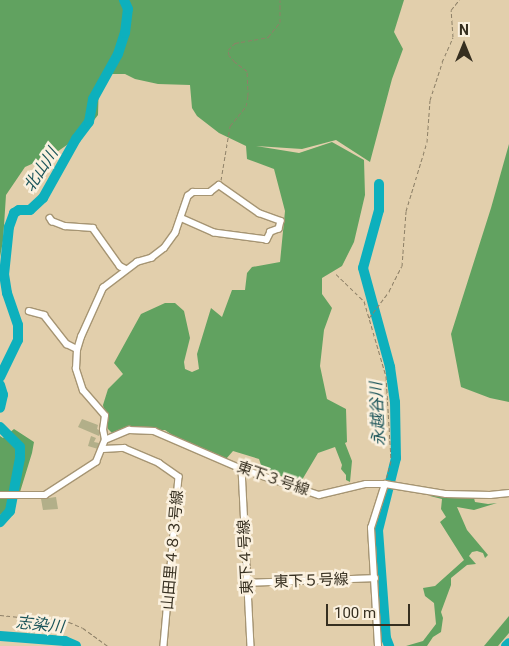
<!DOCTYPE html>
<meta charset="utf-8">
<style>
body{margin:0}
#map{position:relative;width:509px;height:646px;overflow:hidden;background:#e2cfac;font-family:Roboto,"Noto Sans JP",sans-serif}
div>[style]{position:absolute}
[style*='--x']{left:calc(var(--x)*1px);top:calc(var(--y)*1px);width:calc(var(--w)*1px);rotate:calc(var(--a)*1deg)}
.forest>*{inset:0;background:#61a260}
.river>*{height:10px;margin:-5px;padding:0 5px;transform-origin:5px;border-radius:5px;background:#0db0bd}
.building>*{inset:0;background:#b2af89}
.path>*{height:1px;margin-top:-0.5px;transform-origin:0;background:repeating-linear-gradient(90deg,#8d8067 0 4px,transparent 0 6.5px)}
.roads{filter:drop-shadow(1px 0 #a69573) drop-shadow(-1px 0 #a69573) drop-shadow(0 1px #a69573) drop-shadow(0 -1px #a69573)}
.minor>*{height:5.5px;margin:-2.75px;padding:0 2.75px;transform-origin:2.75px;border-radius:2.75px;background:#fff}
span{translate:-50% -50%;white-space:nowrap;text-align:center;line-height:1.15;-webkit-text-stroke:5px #fbf1df;paint-order:stroke}
.street-label{font-size:15px;color:#362f20}
.water-label{font-size:16px;color:#1c555a;font-style:italic}
.north{position:absolute;left:439px;top:20px;width:50px;height:50px;-webkit-text-stroke:4px #fbf1df;paint-order:stroke;rotate:0deg;font-size:14px;font-weight:700;line-height:20px;text-align:center;color:#362f20}
.north::after{content:'';display:block;margin:auto;width:18px;height:22px;background:#362f20;clip-path:polygon(50% 0,100% 100%,50% 72%,0 100%)}
.scale{position:absolute;left:326px;top:604px;width:84px;height:22px;box-sizing:border-box;border:2px solid #362f20;border-top:0;padding-left:6px;font-size:15px;line-height:18px;white-space:nowrap;color:#362f20;-webkit-text-stroke:4px #fbf1df;paint-order:stroke}
</style>
<div id="map">
<div class="forest">
<i style="clip-path:polygon(0 0,404px 0,394px 32px,403px 49px,392px 79px,370px 162px,336px 140px,302px 149px,256px 146px,299px 153px,332px 142px,364px 160px,365px 195px,354px 242px,342px 266px,322px 278px,322px 294px,332px 308px,324px 330px,320px 366px,327px 399px,346px 409px,347px 442px,345px 443px,352px 461px,350px 482px,346px 480px,346px 475px,341px 469px,342px 465px,335px 447px,318px 453px,302px 480px,288px 479px,262px 468px,259px 459px,233px 451px,226px 459px,175px 437px,165px 430px,123px 430px,112px 433px,108px 429px,103px 405px,108px 389px,123px 374px,114px 363px,141px 314px,165px 303px,175px 303px,184px 311px,190px 338px,184px 362px,185px 369px,192px 372px,199px 369px,197px 354px,211px 308px,222px 317px,232px 290px,245px 290px,247px 273px,252px 267px,280px 262px,285px 211px,274px 169px,247px 159px,246px 146px,219px 133px,197px 116px,192px 108px,190px 85px,158px 84px,135px 79px,125px 74px,109px 74px,99px 79px,98px 115px,84px 133px,54px 154px,25px 167px,6px 195px,3px 241px,0 257px)"></i>
<i style="clip-path:polygon(509px 144px,509px 402px,490px 398px,461px 387px,451px 334px,491px 208px)"></i>
<i style="clip-path:polygon(14px 429px,34px 442px,32px 453px,20px 492px,17px 492px,11px 507px,0 515px,0 436px,3px 438px)"></i>
<i style="clip-path:polygon(431px 494px,474px 498px,475px 502px,488px 504px,497px 503px,474px 510px,457px 507px,467px 530px,488px 555px,485px 558px,483px 553px,477px 551px,472px 552px,469px 556px,476px 564px,467px 565px,451px 578px,451px 585px,441px 612px,443px 618px,441px 632px,433px 637px,427px 646px,406px 646px,423px 641px,436px 624px,434px 603px,425px 596px,423px 588px,435px 586px,464px 560px,440px 522px,446px 517px,441px 509px,442px 499px,430px 496px)"></i>
<i style="clip-path:polygon(509px 616px,509px 633px,498px 646px,484px 646px)"></i>
</div>
<div class="river">
<i style="--x:379;--y:184;--w:26;--a:90"></i>
<i style="--x:379;--y:210;--w:60;--a:105.4"></i>
<i style="--x:363;--y:268;--w:103;--a:74.7"></i>
<i style="--x:390;--y:367;--w:35;--a:82"></i>
<i style="--x:395;--y:402;--w:56;--a:89"></i>
<i style="--x:396;--y:458;--w:74;--a:104"></i>
<i style="--x:378;--y:530;--w:108;--a:85.8"></i>
<i style="--x:386;--y:638;--w:9;--a:69"></i>
<i style="--x:0;--y:377;--w:41;--a:-64.1"></i>
<i style="--x:18;--y:340;--w:15;--a:-90"></i>
<i style="--x:18;--y:325;--w:34;--a:-109"></i>
<i style="--x:7;--y:293;--w:18;--a:-99"></i>
<i style="--x:4;--y:275;--w:48;--a:-84.1"></i>
<i style="--x:9;--y:227;--w:15;--a:-70"></i>
<i style="--x:14;--y:213;--w:6;--a:-31"></i>
<i style="--x:19;--y:210;--w:11;--a:0"></i>
<i style="--x:30;--y:210;--w:18;--a:-43"></i>
<i style="--x:43;--y:198;--w:68;--a:-60.8"></i>
<i style="--x:76;--y:139;--w:21;--a:-53"></i>
<i style="--x:89;--y:122;--w:23;--a:-80"></i>
<i style="--x:93;--y:99;--w:51;--a:-60.9"></i>
<i style="--x:118;--y:54;--w:22;--a:-72"></i>
<i style="--x:125;--y:33;--w:24;--a:-83"></i>
<i style="--x:128;--y:9;--w:10;--a:-114"></i>
<i style="--x:0;--y:385;--w:10;--a:73"></i>
<i style="--x:3;--y:395;--w:13;--a:103"></i>
<i style="--x:0;--y:427;--w:28;--a:45"></i>
<i style="--x:20;--y:447;--w:11;--a:90"></i>
<i style="--x:20;--y:458;--w:54;--a:100.7"></i>
<i style="--x:10;--y:511;--w:15;--a:132"></i>
<i style="--x:0;--y:636;--w:65;--a:4.4"></i>
<i style="--x:65;--y:641;--w:12;--a:24"></i>
<i style="--x:506;--y:646;--w:4;--a:-45"></i>
</div>
<div class="building">
<i style="clip-path:polygon(82px 419px,98px 425px,97px 429px,101px 431px,99px 436px,78px 427px)"></i>
<i style="clip-path:polygon(91px 436px,96px 438px,94px 442px,99px 443px,98px 449px,88px 446px)"></i>
<i style="clip-path:polygon(56px 497px,58px 509px,43px 510px,41px 499px)"></i>
</div>
<div class="path">
<i style="--x:221;--y:180;--w:55;--a:-80.5"></i>
<i style="--x:230;--y:126;--w:26;--a:-51"></i>
<i style="--x:246;--y:106;--w:10;--a:-79"></i>
<i style="--x:248;--y:96;--w:25;--a:-92"></i>
<i style="--x:247;--y:71;--w:15;--a:-143"></i>
<i style="--x:235;--y:62;--w:9;--a:-131"></i>
<i style="--x:229;--y:55;--w:5;--a:-101"></i>
<i style="--x:228;--y:50;--w:10;--a:-45"></i>
<i style="--x:235;--y:43;--w:34;--a:-10"></i>
<i style="--x:268;--y:37;--w:19;--a:-51"></i>
<i style="--x:280;--y:22;--w:22;--a:-90"></i>
<i style="--x:336;--y:274;--w:39;--a:44"></i>
<i style="--x:364;--y:301;--w:78;--a:73.7"></i>
<i style="--x:386;--y:376;--w:85;--a:86.6"></i>
<i style="--x:391;--y:461;--w:20;--a:105"></i>
<i style="--x:369;--y:318;--w:34;--a:-53"></i>
<i style="--x:389;--y:291;--w:28;--a:-63"></i>
<i style="--x:402;--y:266;--w:55;--a:-85.8"></i>
<i style="--x:406;--y:211;--w:72;--a:-73.1"></i>
<i style="--x:427;--y:142;--w:42;--a:-85.9"></i>
<i style="--x:430;--y:100;--w:40;--a:-72"></i>
<i style="--x:442;--y:62;--w:27;--a:-66"></i>
<i style="--x:453;--y:37;--w:27;--a:-94"></i>
<i style="--x:451;--y:10;--w:13;--a:-51"></i>
<i style="--x:0;--y:615;--w:69;--a:5.8"></i>
<i style="--x:69;--y:622;--w:15;--a:23"></i>
<i style="--x:83;--y:628;--w:31;--a:36"></i>
</div>
<div class="roads">
<div class="minor">
<i style="--x:50;--y:218;--w:4;--a:56"></i>
<i style="--x:52;--y:221;--w:14;--a:21"></i>
<i style="--x:65;--y:226;--w:28;--a:4"></i>
<i style="--x:93;--y:228;--w:47;--a:54.6"></i>
<i style="--x:120;--y:266;--w:7;--a:27"></i>
<i style="--x:29;--y:311;--w:16;--a:15"></i>
<i style="--x:44;--y:315;--w:37;--a:52"></i>
<i style="--x:67;--y:344;--w:11;--a:27"></i>
<i style="--x:105;--y:440;--w:26;--a:-23"></i>
<i style="--x:129;--y:430;--w:25;--a:2"></i>
<i style="--x:154;--y:431;--w:96;--a:23.4"></i>
<i style="--x:242;--y:469;--w:81;--a:18.7"></i>
<i style="--x:319;--y:495;--w:48;--a:-13.2"></i>
<i style="--x:366;--y:484;--w:19;--a:0"></i>
<i style="--x:385;--y:484;--w:62;--a:9.3"></i>
<i style="--x:446;--y:494;--w:44;--a:1.3"></i>
<i style="--x:490;--y:495;--w:19;--a:-6"></i>
<i style="--x:103;--y:449;--w:21;--a:-3"></i>
<i style="--x:124;--y:448;--w:38;--a:23"></i>
<i style="--x:159;--y:463;--w:24;--a:35"></i>
<i style="--x:179;--y:477;--w:170;--a:95.1"></i>
<i style="--x:242;--y:469;--w:177;--a:87.1"></i>
<i style="--x:0;--y:495;--w:45;--a:0"></i>
<i style="--x:45;--y:495;--w:61;--a:-32.9"></i>
<i style="--x:96;--y:462;--w:24;--a:-68"></i>
<i style="--x:105;--y:440;--w:10;--a:-101"></i>
<i style="--x:103;--y:430;--w:14;--a:-82"></i>
<i style="--x:105;--y:416;--w:33;--a:-131"></i>
<i style="--x:83;--y:391;--w:23;--a:-108"></i>
<i style="--x:76;--y:369;--w:19;--a:-87"></i>
<i style="--x:77;--y:350;--w:14;--a:-73"></i>
<i style="--x:81;--y:337;--w:54;--a:-65.8"></i>
<i style="--x:103;--y:288;--w:43;--a:-37.4"></i>
<i style="--x:137;--y:262;--w:15;--a:-16"></i>
<i style="--x:151;--y:258;--w:16;--a:-38"></i>
<i style="--x:164;--y:248;--w:19;--a:-54"></i>
<i style="--x:175;--y:233;--w:39;--a:-71"></i>
<i style="--x:188;--y:196;--w:6;--a:-39"></i>
<i style="--x:193;--y:192;--w:17;--a:0"></i>
<i style="--x:210;--y:192;--w:11;--a:-38"></i>
<i style="--x:219;--y:185;--w:49;--a:35"></i>
<i style="--x:259;--y:213;--w:23;--a:20"></i>
<i style="--x:281;--y:221;--w:8;--a:104"></i>
<i style="--x:279;--y:229;--w:9;--a:159"></i>
<i style="--x:271;--y:232;--w:9;--a:117"></i>
<i style="--x:267;--y:240;--w:53;--a:-172.5"></i>
<i style="--x:214;--y:233;--w:36;--a:-156"></i>
<i style="--x:247;--y:583;--w:128;--a:-2.2"></i>
<i style="--x:378;--y:646;--w:118;--a:-93.4"></i>
<i style="--x:371;--y:528;--w:46;--a:-72.3"></i>
</div>
</div>
<div class="street-label">
<span style="left:273px;top:479px;rotate:19deg">東下３号線</span>
<span style="left:173px;top:550px;rotate:-85deg">山田里４８３号線</span>
<span style="left:246px;top:557px;rotate:-93deg">東下４号線</span>
<span style="left:311px;top:581px;rotate:-2deg">東下５号線</span>
</div>
<div class="water-label">
<span style="left:41px;top:170px;rotate:-57deg">北山川</span>
<span style="left:378px;top:414px;rotate:-93deg">永越谷川</span>
<span style="left:40px;top:625px;rotate:6deg">志染川</span>
</div>
<div class="north">N</div>
<div class="scale">100 m</div>
</div>
